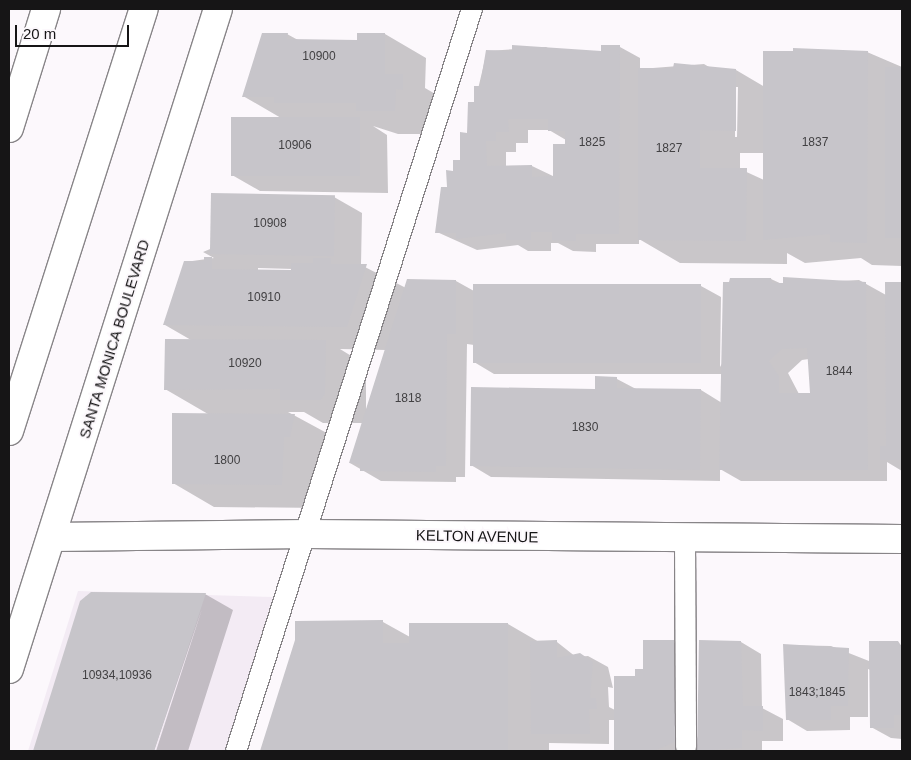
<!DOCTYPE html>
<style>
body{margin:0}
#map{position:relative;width:911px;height:760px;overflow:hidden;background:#fcf8fc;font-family:Arial,sans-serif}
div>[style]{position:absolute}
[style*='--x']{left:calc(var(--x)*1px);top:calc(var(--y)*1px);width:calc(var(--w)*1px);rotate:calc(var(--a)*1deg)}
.built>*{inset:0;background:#f3ebf4}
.shadow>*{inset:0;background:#0003}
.building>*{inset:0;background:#c7c5ca;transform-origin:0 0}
.roads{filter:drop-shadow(1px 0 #888588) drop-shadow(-1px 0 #888588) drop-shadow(0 1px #888588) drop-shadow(0 -1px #888588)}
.service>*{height:20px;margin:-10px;padding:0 10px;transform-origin:10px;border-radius:10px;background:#fff}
.minor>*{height:28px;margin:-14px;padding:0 14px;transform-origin:14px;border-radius:14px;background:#fff}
.primary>*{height:28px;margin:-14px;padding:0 14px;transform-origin:14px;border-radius:14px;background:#fff}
span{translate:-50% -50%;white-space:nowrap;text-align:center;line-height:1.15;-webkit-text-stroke:4px #fcf8fc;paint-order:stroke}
.number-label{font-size:12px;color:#424143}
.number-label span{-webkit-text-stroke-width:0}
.street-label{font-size:15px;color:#161516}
.frame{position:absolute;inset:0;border:10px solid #161516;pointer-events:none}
.scale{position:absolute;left:15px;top:25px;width:114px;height:22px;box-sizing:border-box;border:2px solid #161516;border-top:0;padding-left:6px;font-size:15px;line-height:18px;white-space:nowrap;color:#161516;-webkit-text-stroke:4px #fcf8fc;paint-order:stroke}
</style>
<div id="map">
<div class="built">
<i style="clip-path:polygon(78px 591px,273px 597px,226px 751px,28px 751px)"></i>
</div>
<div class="shadow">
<i style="clip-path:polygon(287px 34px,298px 40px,358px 41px,385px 34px,426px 58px,425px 88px,444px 99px,436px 134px,398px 134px,373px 126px,387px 135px,388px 193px,260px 191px,232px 175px,281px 118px,243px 96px)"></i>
<i style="clip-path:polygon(evenodd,602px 46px,620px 47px,640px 58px,640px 69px,704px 64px,714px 70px,736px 70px,765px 87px,867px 52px,902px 67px,902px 266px,872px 265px,861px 258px,805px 263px,787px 253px,787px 264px,680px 263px,639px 239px,639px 244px,596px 244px,596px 252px,573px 251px,558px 243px,551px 243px,551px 251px,528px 251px,518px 245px,477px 250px,437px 232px,448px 188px,461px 161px,487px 51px,546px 47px,555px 52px,603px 52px,602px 46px,735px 87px,738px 87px,737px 137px,735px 137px,735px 87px,602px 46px,528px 130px,549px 130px,566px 140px,555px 177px,532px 166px,506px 167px,506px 152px,516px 152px,516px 143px,528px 143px,528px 130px,602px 46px,740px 153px,764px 153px,764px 180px,740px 169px,740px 153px)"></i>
<i style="clip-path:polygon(evenodd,334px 197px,362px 213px,361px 265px,406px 288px,456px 281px,474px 291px,701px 286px,721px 297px,720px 367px,771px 279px,784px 285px,784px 278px,817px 282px,859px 280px,886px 295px,886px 283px,902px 283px,902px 471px,887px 462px,887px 481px,741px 481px,720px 469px,720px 481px,491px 477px,471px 465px,617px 379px,636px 389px,701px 390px,722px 403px,723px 374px,494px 374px,474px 362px,474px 345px,467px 344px,465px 477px,456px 477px,456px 482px,381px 481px,350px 463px,363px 423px,323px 423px,304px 412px,288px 412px,336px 438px,323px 508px,214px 507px,173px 483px,208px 414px,165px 389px,191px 340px,165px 325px,185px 262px,214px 258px,203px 252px,334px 197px,258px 268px,293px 269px,293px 271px,258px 271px,258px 268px,334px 197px,340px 349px,386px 350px,366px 411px,366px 365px,340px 349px,334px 197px,809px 359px,811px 395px,799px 394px,788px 373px,802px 360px,809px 359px)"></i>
<i style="clip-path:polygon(205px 594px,233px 610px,188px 751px,156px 751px,202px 609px,154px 751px,35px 751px,86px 596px)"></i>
<i style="clip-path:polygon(383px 622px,410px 637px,508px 624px,539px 642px,557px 642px,576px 657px,588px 656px,608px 667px,613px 688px,608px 687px,609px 707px,615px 710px,636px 677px,673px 642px,693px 653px,696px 748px,741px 642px,761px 654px,762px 708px,783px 719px,783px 741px,762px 741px,762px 751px,615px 751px,615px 720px,609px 720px,609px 744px,549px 743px,549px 751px,261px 751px,297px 640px)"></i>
<i style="clip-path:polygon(870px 642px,902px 645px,902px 739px,891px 738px,871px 727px,873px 671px,868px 669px,868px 717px,850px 717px,850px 730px,807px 731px,787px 719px,784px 645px,831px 646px,869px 661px)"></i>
</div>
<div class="building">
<i style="clip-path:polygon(262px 33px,288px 33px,287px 39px,357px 40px,357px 33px,385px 33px,385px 74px,403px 74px,403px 90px,396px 89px,395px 111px,356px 111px,356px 103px,274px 103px,274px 97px,242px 97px)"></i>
<i style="clip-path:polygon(evenodd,512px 45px,601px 51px,601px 45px,620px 45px,619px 234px,576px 234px,576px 241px,552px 240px,552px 232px,531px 232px,531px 240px,506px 240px,506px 233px,456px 239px,456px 233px,435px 233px,441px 187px,447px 187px,446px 170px,453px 171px,453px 160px,460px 160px,460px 132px,467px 133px,468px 102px,474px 102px,474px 86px,480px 86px,486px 50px,512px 51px,512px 45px,508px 119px,548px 119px,548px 131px,565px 131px,565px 144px,553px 144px,553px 176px,532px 177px,532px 165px,487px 166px,486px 141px,496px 141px,496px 132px,509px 132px,508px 119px)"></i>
<i style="clip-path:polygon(793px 48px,868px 51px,867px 243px,830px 242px,830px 234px,763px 240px,763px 51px,793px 51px)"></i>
<i style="clip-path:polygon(674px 63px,736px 69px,736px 131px,700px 130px,700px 168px,747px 168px,746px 241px,638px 240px,638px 68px,673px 68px)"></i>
<i style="left:885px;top:67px;width:17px;height:171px"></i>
<i style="left:231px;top:117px;width:129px;height:59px"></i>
<i style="left:211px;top:193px;width:124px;height:61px;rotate:1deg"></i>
<i style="clip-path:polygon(204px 257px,212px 257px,212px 269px,291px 270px,291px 263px,313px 263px,313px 258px,331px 258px,331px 264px,367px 264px,347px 327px,163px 325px,184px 261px,204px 261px)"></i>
<i style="clip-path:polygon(evenodd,783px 277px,866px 282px,868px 470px,719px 470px,723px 282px,729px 282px,730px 278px,771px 278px,772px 283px,783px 283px,783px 277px,807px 348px,810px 393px,779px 393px,779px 376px,769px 361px,782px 349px,807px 348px)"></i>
<i style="clip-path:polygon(407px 279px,456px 280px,456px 334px,447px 334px,446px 466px,436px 466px,436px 472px,360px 471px,360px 464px,349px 463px)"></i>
<i style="clip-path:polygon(885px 282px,902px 282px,902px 460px,880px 460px,880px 446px,886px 446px)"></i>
<i style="left:473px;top:284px;width:228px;height:79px"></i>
<i style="clip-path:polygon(165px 339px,326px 340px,325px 394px,321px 400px,280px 400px,280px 389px,164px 390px)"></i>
<i style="clip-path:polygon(595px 376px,617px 377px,617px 388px,701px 389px,700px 470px,470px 466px,471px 387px,595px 389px)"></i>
<i style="clip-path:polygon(172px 413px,295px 414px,290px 437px,284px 437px,282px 485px,172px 484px)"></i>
<i style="clip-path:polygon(91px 592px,206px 593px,154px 751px,33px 751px,80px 601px)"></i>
<i style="clip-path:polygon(383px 620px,383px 643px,409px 643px,409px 623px,508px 623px,508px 751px,260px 751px,295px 640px,295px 621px)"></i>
<i style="clip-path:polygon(557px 640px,557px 658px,580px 653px,593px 662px,590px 698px,596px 698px,597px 709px,589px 709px,590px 734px,531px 734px,530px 641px)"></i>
<i style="clip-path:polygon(643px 640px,674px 640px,677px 741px,654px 751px,614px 751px,614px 676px,635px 676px,635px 669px,643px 669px)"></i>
<i style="clip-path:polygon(699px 640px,741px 641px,743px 706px,763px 706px,763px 731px,742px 730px,742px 748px,697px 751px)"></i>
<i style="clip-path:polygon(869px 641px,898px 641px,902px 647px,902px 715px,894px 715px,894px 728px,870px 728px)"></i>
<i style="clip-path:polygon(783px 644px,849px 648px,848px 706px,831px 706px,831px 720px,786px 720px)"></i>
</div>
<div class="roads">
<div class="service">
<i style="--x:685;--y:538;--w:209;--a:89.7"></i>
<i style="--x:236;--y:751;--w:779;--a:-72.36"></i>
</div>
<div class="minor">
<i style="--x:52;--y:537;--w:255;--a:-0.7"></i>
<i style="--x:307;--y:534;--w:595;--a:0.48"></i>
<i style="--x:9;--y:669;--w:692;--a:-72.43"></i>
</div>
<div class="primary">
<i style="--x:9;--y:128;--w:125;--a:-72.7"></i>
<i style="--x:9;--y:431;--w:443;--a:-72.3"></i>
</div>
</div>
<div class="number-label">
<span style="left:319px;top:57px">10900</span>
<span style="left:592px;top:143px">1825</span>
<span style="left:815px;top:143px">1837</span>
<span style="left:295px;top:146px">10906</span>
<span style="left:669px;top:149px">1827</span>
<span style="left:270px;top:224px">10908</span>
<span style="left:264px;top:298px">10910</span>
<span style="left:245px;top:364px">10920</span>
<span style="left:839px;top:372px">1844</span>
<span style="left:408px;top:399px">1818</span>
<span style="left:585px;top:428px">1830</span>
<span style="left:227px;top:461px">1800</span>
<span style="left:117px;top:676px">10934,10936</span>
<span style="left:817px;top:693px">1843;1845</span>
</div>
<div class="street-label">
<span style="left:114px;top:339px;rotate:-73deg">SANTA MONICA BOULEVARD</span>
<span style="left:477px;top:536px;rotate:1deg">KELTON AVENUE</span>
</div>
<div class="frame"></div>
<div class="scale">20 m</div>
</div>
